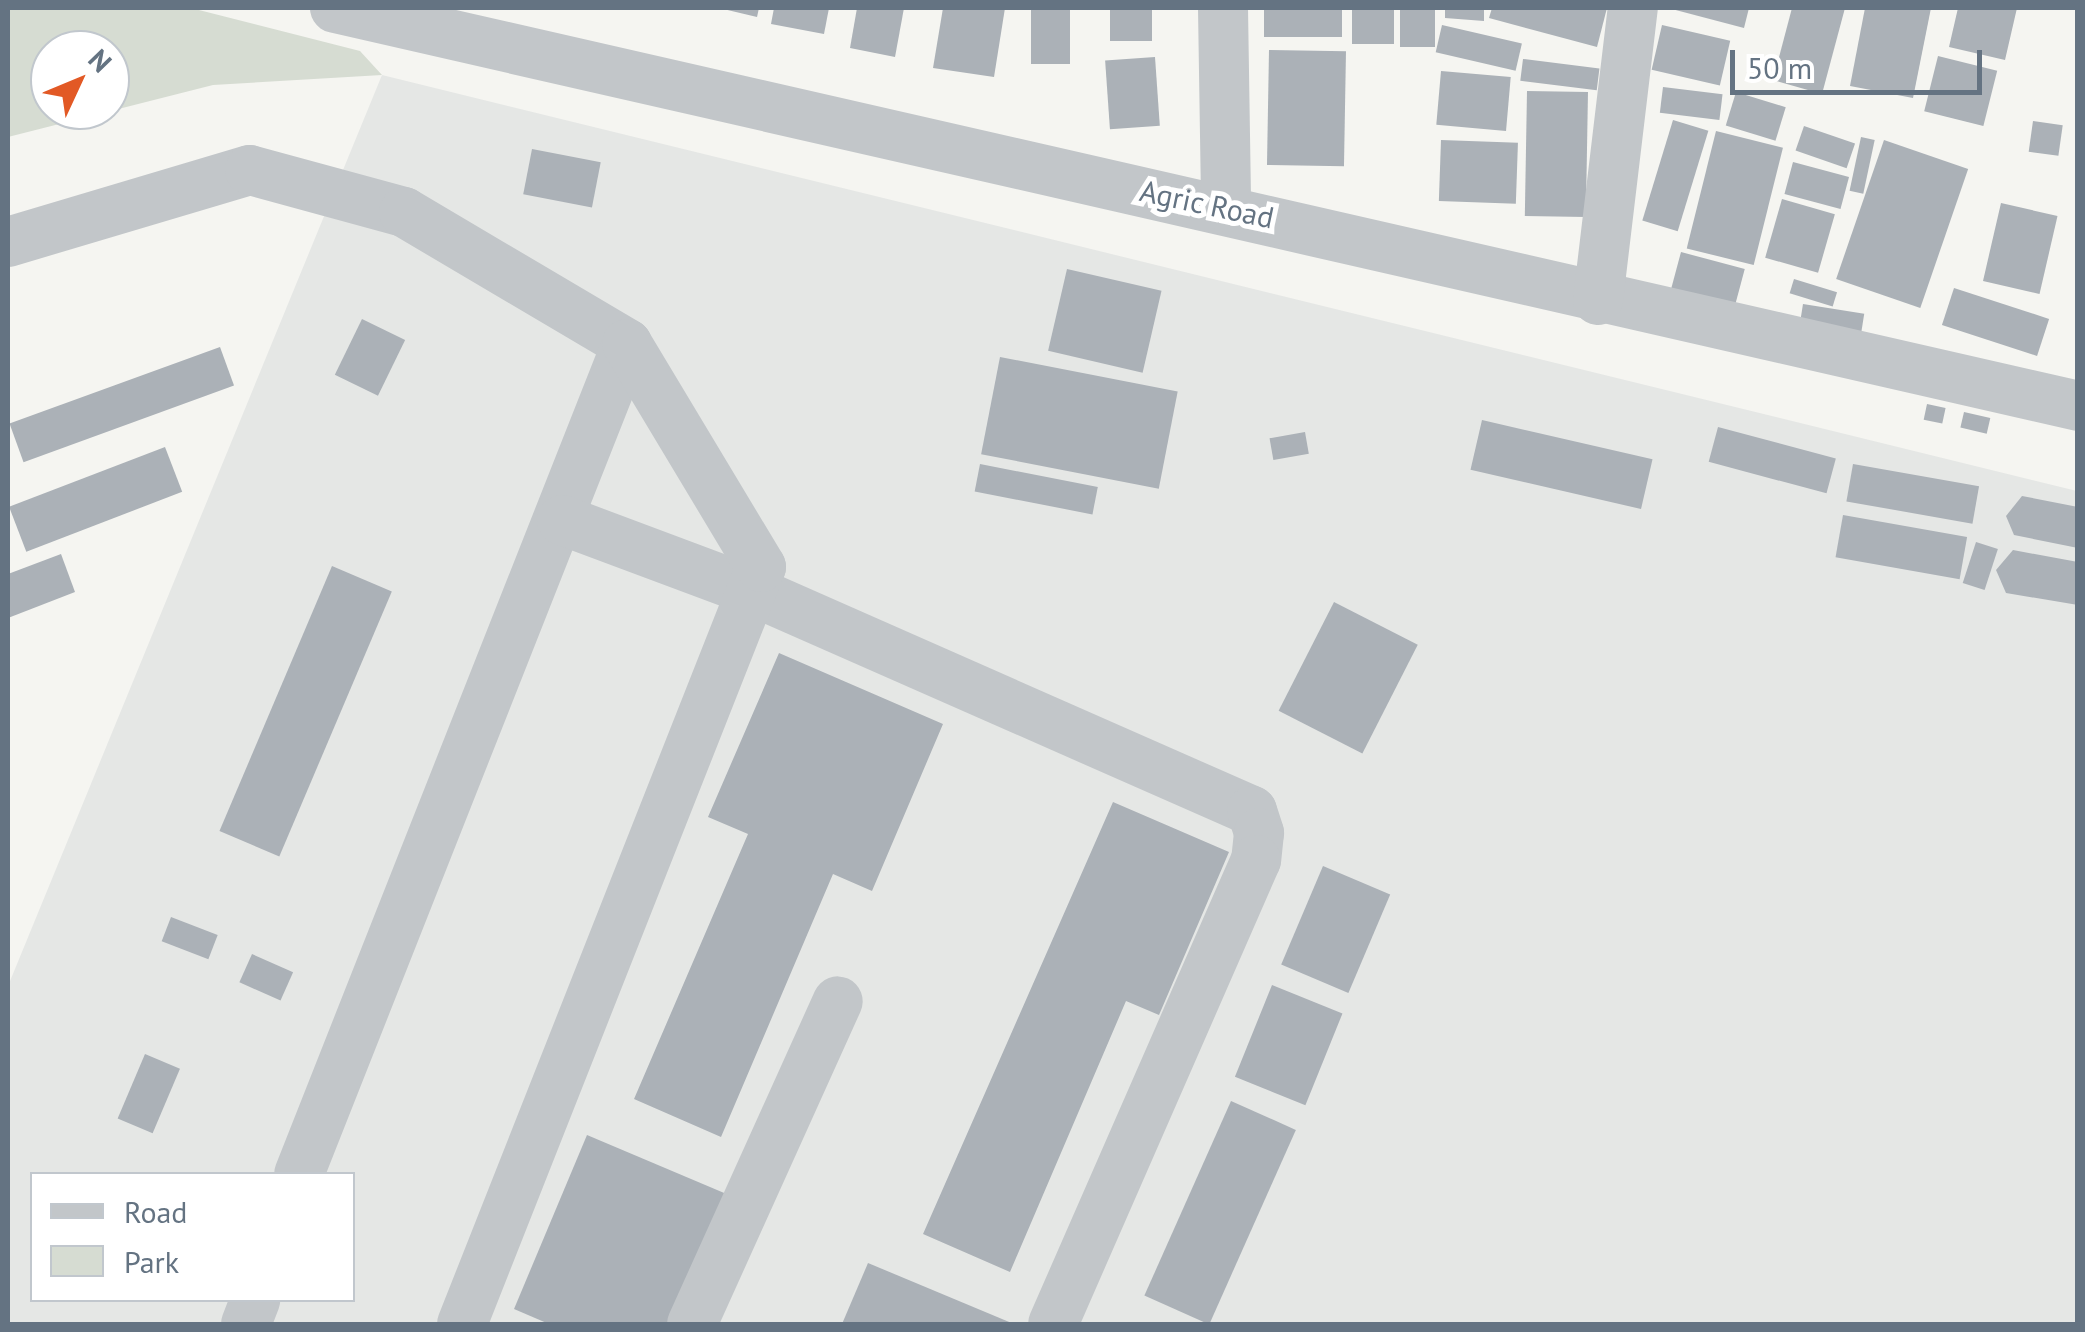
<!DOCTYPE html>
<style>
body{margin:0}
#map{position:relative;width:2085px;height:1332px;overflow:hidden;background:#f5f5f1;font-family:"PT Sans",sans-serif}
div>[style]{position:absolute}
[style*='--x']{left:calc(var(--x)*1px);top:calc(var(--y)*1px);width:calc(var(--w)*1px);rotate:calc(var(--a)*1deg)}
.built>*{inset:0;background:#e5e7e5}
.green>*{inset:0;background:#d6dcd2}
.building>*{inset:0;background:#abb1b7;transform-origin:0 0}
.minor>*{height:50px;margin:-25px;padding:0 25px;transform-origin:25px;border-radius:25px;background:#c2c6c9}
span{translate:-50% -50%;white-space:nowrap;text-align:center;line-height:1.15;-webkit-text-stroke:10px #fff;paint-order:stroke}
.street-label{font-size:30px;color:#647382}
.frame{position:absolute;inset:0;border:10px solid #647382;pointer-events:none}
.legend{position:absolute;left:30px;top:1172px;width:325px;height:130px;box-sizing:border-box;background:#fff;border:2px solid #c1c7cd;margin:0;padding:12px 18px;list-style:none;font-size:30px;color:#647382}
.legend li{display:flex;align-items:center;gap:20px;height:50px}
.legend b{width:50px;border:2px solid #c1c7cd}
.north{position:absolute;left:30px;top:30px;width:100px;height:100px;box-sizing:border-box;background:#fff;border:2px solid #c1c7cd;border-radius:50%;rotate:46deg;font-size:28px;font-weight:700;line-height:40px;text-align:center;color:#647382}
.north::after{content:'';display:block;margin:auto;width:35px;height:45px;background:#e25925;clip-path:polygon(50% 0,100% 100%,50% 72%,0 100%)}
.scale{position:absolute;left:1730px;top:50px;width:252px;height:45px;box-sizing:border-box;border:5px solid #647382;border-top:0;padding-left:12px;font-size:30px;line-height:35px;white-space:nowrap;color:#647382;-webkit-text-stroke:8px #fff;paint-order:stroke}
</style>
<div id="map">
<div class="built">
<i style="clip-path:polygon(evenodd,382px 75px,2077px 491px,2077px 1324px,8px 1324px,8px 986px,382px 75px,32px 1174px,352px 1174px,352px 1300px,32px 1300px,32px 1174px)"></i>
</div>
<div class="green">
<i style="clip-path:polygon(evenodd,8px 8px,191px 8px,360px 51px,382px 75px,213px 85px,8px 137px,8px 8px,50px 50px,110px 50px,110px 110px,50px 110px,50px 50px)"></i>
</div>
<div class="building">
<i style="clip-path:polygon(719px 8px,759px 8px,757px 17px)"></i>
<i style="clip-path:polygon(774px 8px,829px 8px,824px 34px,771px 24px)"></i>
<i style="clip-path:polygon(857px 8px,904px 8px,895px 57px,850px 48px)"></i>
<i style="clip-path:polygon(943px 8px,1005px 8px,994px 77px,933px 68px)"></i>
<i style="left:1031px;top:8px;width:39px;height:56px"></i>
<i style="left:1110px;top:8px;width:42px;height:33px"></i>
<i style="left:1264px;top:8px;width:78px;height:29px"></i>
<i style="left:1352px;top:8px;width:42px;height:36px"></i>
<i style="left:1400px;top:8px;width:35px;height:39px"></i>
<i style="clip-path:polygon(1445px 8px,1484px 8px,1484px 21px,1445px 18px)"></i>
<i style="clip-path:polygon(1492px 8px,1607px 8px,1597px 47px,1489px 18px)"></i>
<i style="clip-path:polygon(1668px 8px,1749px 8px,1744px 28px)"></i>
<i style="clip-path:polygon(1792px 8px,1845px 8px,1822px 94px,1773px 80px)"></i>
<i style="clip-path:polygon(1865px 8px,1931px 8px,1913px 98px,1850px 86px)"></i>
<i style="clip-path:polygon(1958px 8px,2017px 8px,2005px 60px,1949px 47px)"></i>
<i style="left:1442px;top:25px;width:82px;height:28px;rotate:13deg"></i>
<i style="left:1662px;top:25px;width:70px;height:46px;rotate:13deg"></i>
<i style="left:1269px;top:50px;width:77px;height:115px;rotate:1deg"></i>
<i style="left:1938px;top:56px;width:61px;height:57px;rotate:14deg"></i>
<i style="left:1155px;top:57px;width:69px;height:50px;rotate:86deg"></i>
<i style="left:1523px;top:59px;width:77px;height:22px;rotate:7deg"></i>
<i style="left:1441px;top:71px;width:70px;height:54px;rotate:5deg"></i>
<i style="left:1663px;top:87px;width:60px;height:26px;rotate:7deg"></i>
<i style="left:1527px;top:91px;width:61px;height:125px;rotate:1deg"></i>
<i style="left:1736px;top:92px;width:52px;height:35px;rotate:17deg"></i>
<i style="left:1673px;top:120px;width:37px;height:105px;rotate:17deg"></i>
<i style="left:2033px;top:121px;width:30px;height:31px;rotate:8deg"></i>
<i style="left:1804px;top:126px;width:54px;height:26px;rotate:19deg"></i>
<i style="left:1716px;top:131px;width:69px;height:121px;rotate:14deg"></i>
<i style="left:1861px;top:137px;width:14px;height:55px;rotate:12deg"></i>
<i style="left:1441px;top:140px;width:77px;height:61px;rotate:2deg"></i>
<i style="left:1884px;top:140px;width:89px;height:147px;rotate:19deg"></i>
<i style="left:532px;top:149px;width:70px;height:46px;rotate:11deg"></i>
<i style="left:1793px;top:162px;width:58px;height:33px;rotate:15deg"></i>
<i style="left:1782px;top:199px;width:55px;height:61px;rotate:16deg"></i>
<i style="left:2001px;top:203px;width:58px;height:80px;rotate:13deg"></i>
<i style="left:1681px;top:252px;width:66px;height:39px;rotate:15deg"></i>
<i style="left:1067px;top:269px;width:97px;height:84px;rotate:13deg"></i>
<i style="left:1794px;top:279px;width:45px;height:15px;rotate:17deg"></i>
<i style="left:1954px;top:288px;width:100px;height:39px;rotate:18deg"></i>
<i style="left:1803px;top:304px;width:62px;height:20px;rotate:9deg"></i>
<i style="left:362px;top:319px;width:48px;height:62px;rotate:26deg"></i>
<i style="left:220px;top:347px;width:41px;height:224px;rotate:70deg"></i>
<i style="left:1000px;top:357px;width:181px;height:99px;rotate:11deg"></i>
<i style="left:1927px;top:404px;width:19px;height:16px;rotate:12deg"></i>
<i style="left:1964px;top:412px;width:27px;height:16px;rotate:13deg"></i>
<i style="left:1482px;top:420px;width:175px;height:51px;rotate:13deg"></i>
<i style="left:1718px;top:427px;width:122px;height:36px;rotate:15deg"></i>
<i style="left:1305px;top:432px;width:22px;height:36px;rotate:80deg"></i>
<i style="left:165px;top:447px;width:48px;height:167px;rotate:69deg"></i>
<i style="left:980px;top:464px;width:120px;height:28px;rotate:11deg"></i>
<i style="left:1853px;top:464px;width:128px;height:38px;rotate:10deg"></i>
<i style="clip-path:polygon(2022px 496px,2078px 507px,2078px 548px,2014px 535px,2006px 516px)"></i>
<i style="left:1843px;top:515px;width:126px;height:43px;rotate:10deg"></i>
<i style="left:1976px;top:542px;width:23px;height:43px;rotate:18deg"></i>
<i style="clip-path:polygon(2013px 550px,2078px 562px,2078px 605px,2006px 593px,1996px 570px)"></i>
<i style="clip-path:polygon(61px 554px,75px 592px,8px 618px,8px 574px)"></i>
<i style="left:332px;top:566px;width:65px;height:288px;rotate:23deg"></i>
<i style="left:1334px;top:602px;width:94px;height:122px;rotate:27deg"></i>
<i style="clip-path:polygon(779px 653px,943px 724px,872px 891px,833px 874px,721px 1137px,634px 1099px,748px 834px,708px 817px)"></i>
<i style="clip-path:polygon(1113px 802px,1229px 852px,1159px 1015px,1126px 1001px,1010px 1272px,923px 1234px)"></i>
<i style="left:1323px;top:866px;width:73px;height:107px;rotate:23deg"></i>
<i style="left:171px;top:917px;width:50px;height:26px;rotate:21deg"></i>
<i style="left:252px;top:954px;width:45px;height:31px;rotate:24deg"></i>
<i style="left:1272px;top:985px;width:76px;height:99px;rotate:22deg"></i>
<i style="left:145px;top:1054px;width:38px;height:70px;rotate:23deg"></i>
<i style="left:1231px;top:1101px;width:71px;height:213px;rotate:24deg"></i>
<i style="clip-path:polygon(587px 1135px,736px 1198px,683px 1324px,549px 1324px,514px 1309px)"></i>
<i style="clip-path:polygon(868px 1263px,1014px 1324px,842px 1324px)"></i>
</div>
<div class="minor">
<i style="--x:335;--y:8;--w:1788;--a:12.86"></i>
<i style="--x:1223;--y:8;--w:199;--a:89.1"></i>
<i style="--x:8;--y:242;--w:252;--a:-16.6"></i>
<i style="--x:250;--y:170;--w:160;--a:15.3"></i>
<i style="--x:404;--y:212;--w:259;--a:30.6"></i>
<i style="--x:627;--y:344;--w:892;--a:111.56"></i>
<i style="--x:1598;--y:300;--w:294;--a:-83.2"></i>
<i style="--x:562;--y:520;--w:206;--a:20.5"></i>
<i style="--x:755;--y:592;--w:543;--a:23.78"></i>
<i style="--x:1252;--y:811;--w:23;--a:72"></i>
<i style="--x:1259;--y:833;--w:27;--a:96"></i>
<i style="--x:1256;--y:860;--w:506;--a:113.63"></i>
<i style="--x:246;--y:1324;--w:26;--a:-69"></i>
<i style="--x:462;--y:1324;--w:814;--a:-68.45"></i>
<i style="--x:761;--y:567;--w:260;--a:-121"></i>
<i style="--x:692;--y:1324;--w:354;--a:-65.7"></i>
</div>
<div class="street-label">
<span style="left:1207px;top:204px;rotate:12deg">Agric Road</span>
</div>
<div class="frame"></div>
<ul class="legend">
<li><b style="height:12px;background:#c2c6c9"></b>Road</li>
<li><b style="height:28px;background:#d6dcd2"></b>Park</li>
</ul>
<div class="north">N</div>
<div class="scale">50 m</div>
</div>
